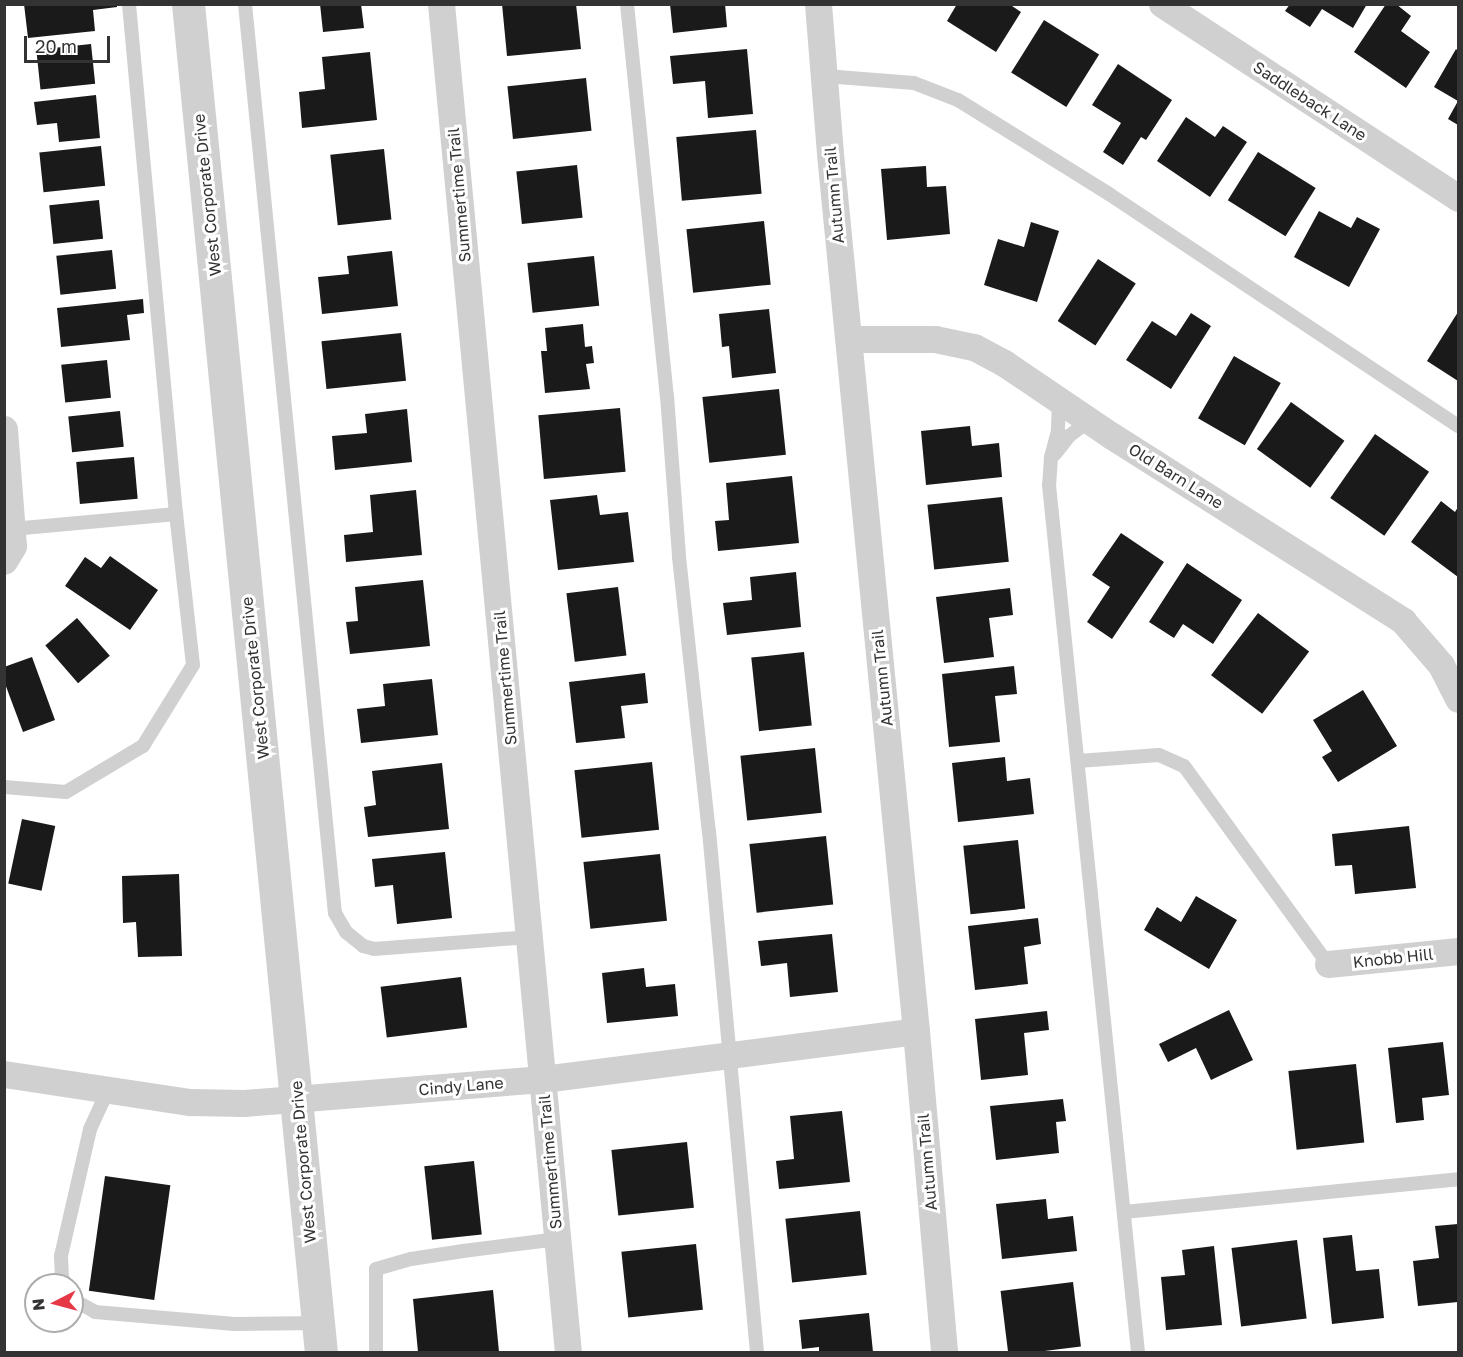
<!DOCTYPE html>
<style>
body{margin:0}
#map{position:relative;width:1463px;height:1357px;overflow:hidden;background:#fff;font-family:"Golos Text",sans-serif}
div>[style]{position:absolute}
[style*='--x']{left:calc(var(--x)*1px);top:calc(var(--y)*1px);width:calc(var(--w)*1px);rotate:calc(var(--a)*1deg)}
.building>*{inset:0;background:#1a1a1a;transform-origin:0 0}
.service>*{height:14px;margin:-7px;padding:0 7px;transform-origin:7px;border-radius:7px;background:#d0d0d0}
.minor>*{height:27px;margin:-13.5px;padding:0 13.5px;transform-origin:13.5px;border-radius:13.5px;background:#d0d0d0}
.tertiary>*{height:33px;margin:-16.5px;padding:0 16.5px;transform-origin:16.5px;border-radius:16.5px;background:#d0d0d0}
span{translate:-50% -50%;white-space:nowrap;text-align:center;line-height:1.15;-webkit-text-stroke:6px #fff;paint-order:stroke}
.street-label{font-size:16px;color:#333}
.frame{position:absolute;inset:0;border:6px solid #333;pointer-events:none}
.north{position:absolute;left:24px;top:1273px;width:60px;height:60px;box-sizing:border-box;background:#fff;border:2px solid #adadad;border-radius:50%;rotate:264deg;font-size:16px;font-weight:700;line-height:24px;text-align:center;color:#333}
.north::after{content:'';display:block;margin:auto;width:21px;height:27px;background:#e63946;clip-path:polygon(50% 0,100% 100%,50% 72%,0 100%)}
.scale{position:absolute;left:24px;top:36px;width:86px;height:27px;box-sizing:border-box;border:3px solid #333;border-top:0;padding-left:8px;font-size:18px;line-height:21px;white-space:nowrap;color:#333;-webkit-text-stroke:4px #fff;paint-order:stroke}
</style>
<div id="map">
<div class="building">
<i style="clip-path:polygon(24px 4px,117px 4px,117px 7px,93px 10px,95px 31px,28px 38px)"></i>
<i style="clip-path:polygon(320px 4px,361px 4px,364px 28px,323px 32px)"></i>
<i style="clip-path:polygon(502px 4px,576px 4px,581px 49px,507px 56px)"></i>
<i style="clip-path:polygon(670px 4px,725px 4px,727px 27px,673px 33px)"></i>
<i style="clip-path:polygon(957px 4px,1009px 4px,1021px 12px,996px 52px,947px 21px)"></i>
<i style="clip-path:polygon(1290px 4px,1367px 4px,1353px 28px,1322px 9px,1310px 27px,1285px 11px)"></i>
<i style="clip-path:polygon(1386px 4px,1396px 4px,1411px 16px,1401px 31px,1430px 52px,1406px 88px,1354px 52px)"></i>
<i style="left:1044px;top:20px;width:65px;height:62px;rotate:32deg"></i>
<i style="left:91px;top:44px;width:40px;height:55px;rotate:84deg"></i>
<i style="clip-path:polygon(747px 49px,753px 114px,708px 118px,705px 81px,673px 84px,670px 56px)"></i>
<i style="clip-path:polygon(1456px 49px,1458px 51px,1458px 125px,1448px 119px,1458px 101px,1434px 87px)"></i>
<i style="clip-path:polygon(370px 52px,377px 120px,302px 128px,299px 92px,325px 89px,322px 57px)"></i>
<i style="clip-path:polygon(1118px 64px,1172px 100px,1146px 140px,1141px 137px,1123px 165px,1103px 152px,1121px 123px,1092px 105px)"></i>
<i style="left:586px;top:78px;width:53px;height:79px;rotate:84deg"></i>
<i style="clip-path:polygon(96px 95px,100px 138px,59px 142px,57px 123px,37px 125px,34px 102px)"></i>
<i style="clip-path:polygon(1186px 117px,1215px 137px,1223px 126px,1247px 142px,1210px 197px,1157px 161px)"></i>
<i style="left:756px;top:130px;width:64px;height:80px;rotate:85deg"></i>
<i style="left:101px;top:146px;width:40px;height:62px;rotate:84deg"></i>
<i style="left:384px;top:149px;width:71px;height:54px;rotate:84deg"></i>
<i style="left:1258px;top:152px;width:68px;height:57px;rotate:32deg"></i>
<i style="left:577px;top:165px;width:53px;height:61px;rotate:84deg"></i>
<i style="clip-path:polygon(926px 166px,927px 187px,946px 186px,950px 234px,887px 240px,881px 169px)"></i>
<i style="left:99px;top:200px;width:39px;height:50px;rotate:84deg"></i>
<i style="clip-path:polygon(1319px 211px,1351px 228px,1357px 217px,1380px 229px,1349px 287px,1294px 257px)"></i>
<i style="left:764px;top:221px;width:64px;height:78px;rotate:84deg"></i>
<i style="clip-path:polygon(1031px 222px,1059px 231px,1037px 302px,984px 285px,998px 239px,1024px 247px)"></i>
<i style="left:112px;top:250px;width:39px;height:56px;rotate:84deg"></i>
<i style="clip-path:polygon(392px 251px,398px 306px,322px 314px,318px 277px,349px 274px,347px 256px)"></i>
<i style="left:594px;top:256px;width:50px;height:67px;rotate:84deg"></i>
<i style="left:1098px;top:259px;width:45px;height:74px;rotate:33deg"></i>
<i style="clip-path:polygon(143px 299px,144px 313px,127px 315px,130px 340px,61px 347px,57px 308px)"></i>
<i style="clip-path:polygon(769px 309px,776px 373px,732px 378px,729px 346px,722px 347px,719px 314px)"></i>
<i style="clip-path:polygon(1458px 312px,1458px 381px,1427px 361px)"></i>
<i style="clip-path:polygon(1191px 313px,1211px 326px,1171px 389px,1126px 360px,1152px 321px,1176px 336px)"></i>
<i style="clip-path:polygon(583px 324px,585px 347px,592px 346px,594px 363px,586px 364px,590px 389px,545px 393px,541px 351px,547px 351px,545px 328px)"></i>
<i style="left:401px;top:333px;width:48px;height:80px;rotate:84deg"></i>
<i style="left:1234px;top:356px;width:54px;height:72px;rotate:30deg"></i>
<i style="left:107px;top:360px;width:38px;height:46px;rotate:84deg"></i>
<i style="left:779px;top:389px;width:66px;height:77px;rotate:84deg"></i>
<i style="left:1291px;top:402px;width:66px;height:58px;rotate:36deg"></i>
<i style="left:620px;top:408px;width:64px;height:82px;rotate:85deg"></i>
<i style="clip-path:polygon(407px 409px,412px 462px,335px 470px,332px 436px,367px 433px,365px 414px)"></i>
<i style="left:120px;top:411px;width:36px;height:52px;rotate:84deg"></i>
<i style="clip-path:polygon(970px 426px,972px 446px,999px 443px,1002px 477px,926px 485px,921px 431px)"></i>
<i style="left:1375px;top:434px;width:66px;height:78px;rotate:35deg"></i>
<i style="left:134px;top:457px;width:42px;height:58px;rotate:85deg"></i>
<i style="clip-path:polygon(792px 476px,799px 543px,718px 551px,715px 521px,729px 520px,726px 483px)"></i>
<i style="clip-path:polygon(416px 490px,422px 555px,346px 562px,344px 535px,373px 532px,370px 495px)"></i>
<i style="clip-path:polygon(597px 495px,600px 515px,628px 512px,634px 562px,558px 570px,550px 500px)"></i>
<i style="left:1002px;top:497px;width:65px;height:75px;rotate:84deg"></i>
<i style="clip-path:polygon(1441px 501px,1455px 512px,1458px 507px,1458px 577px,1411px 542px)"></i>
<i style="clip-path:polygon(1121px 533px,1164px 562px,1112px 639px,1087px 622px,1110px 587px,1092px 575px)"></i>
<i style="clip-path:polygon(110px 556px,158px 590px,130px 630px,65px 586px,85px 557px,101px 568px)"></i>
<i style="clip-path:polygon(1187px 563px,1242px 600px,1213px 644px,1183px 624px,1174px 638px,1149px 622px)"></i>
<i style="clip-path:polygon(796px 572px,801px 627px,727px 635px,723px 603px,752px 600px,750px 577px)"></i>
<i style="clip-path:polygon(423px 580px,430px 646px,350px 654px,346px 622px,358px 621px,355px 587px)"></i>
<i style="left:618px;top:587px;width:69px;height:52px;rotate:83deg"></i>
<i style="clip-path:polygon(1010px 588px,1013px 615px,989px 618px,994px 657px,944px 663px,936px 597px)"></i>
<i style="left:1258px;top:613px;width:64px;height:78px;rotate:37deg"></i>
<i style="left:77px;top:618px;width:50px;height:42px;rotate:49deg"></i>
<i style="left:804px;top:652px;width:74px;height:53px;rotate:84deg"></i>
<i style="clip-path:polygon(32px 657px,55px 720px,23px 732px,4px 681px,4px 667px)"></i>
<i style="clip-path:polygon(1014px 666px,1017px 694px,995px 696px,1000px 742px,949px 747px,942px 674px)"></i>
<i style="clip-path:polygon(645px 673px,648px 703px,621px 706px,625px 738px,576px 743px,569px 682px)"></i>
<i style="clip-path:polygon(432px 679px,438px 735px,361px 743px,357px 709px,385px 706px,383px 684px)"></i>
<i style="clip-path:polygon(1363px 690px,1397px 746px,1338px 782px,1322px 757px,1332px 751px,1313px 720px)"></i>
<i style="left:815px;top:748px;width:65px;height:75px;rotate:84deg"></i>
<i style="clip-path:polygon(1005px 757px,1007px 781px,1030px 778px,1034px 814px,958px 822px,952px 763px)"></i>
<i style="left:652px;top:762px;width:68px;height:78px;rotate:84deg"></i>
<i style="clip-path:polygon(442px 763px,449px 829px,368px 837px,364px 807px,376px 805px,372px 771px)"></i>
<i style="left:22px;top:819px;width:34px;height:66px;rotate:12deg"></i>
<i style="clip-path:polygon(1409px 826px,1416px 888px,1355px 894px,1352px 865px,1335px 866px,1332px 834px)"></i>
<i style="left:826px;top:836px;width:69px;height:77px;rotate:84deg"></i>
<i style="left:1018px;top:840px;width:69px;height:55px;rotate:84deg"></i>
<i style="clip-path:polygon(445px 852px,452px 918px,397px 924px,393px 885px,375px 887px,372px 859px)"></i>
<i style="left:660px;top:854px;width:67px;height:77px;rotate:84deg"></i>
<i style="clip-path:polygon(179px 874px,182px 956px,138px 957px,136px 922px,123px 923px,122px 876px)"></i>
<i style="clip-path:polygon(1196px 896px,1237px 920px,1209px 969px,1144px 930px,1157px 907px,1181px 922px)"></i>
<i style="clip-path:polygon(1038px 918px,1041px 944px,1024px 947px,1028px 984px,975px 990px,968px 926px)"></i>
<i style="clip-path:polygon(832px 934px,838px 992px,790px 997px,787px 963px,761px 966px,758px 941px)"></i>
<i style="clip-path:polygon(644px 968px,646px 987px,675px 984px,678px 1016px,607px 1023px,602px 973px)"></i>
<i style="left:461px;top:977px;width:51px;height:81px;rotate:83deg"></i>
<i style="clip-path:polygon(1229px 1010px,1253px 1060px,1211px 1080px,1196px 1048px,1168px 1062px,1159px 1044px)"></i>
<i style="clip-path:polygon(1047px 1011px,1049px 1030px,1024px 1033px,1028px 1075px,981px 1080px,975px 1019px)"></i>
<i style="clip-path:polygon(1443px 1042px,1449px 1095px,1422px 1098px,1424px 1120px,1396px 1123px,1388px 1048px)"></i>
<i style="left:1356px;top:1064px;width:79px;height:68px;rotate:84deg"></i>
<i style="clip-path:polygon(1063px 1099px,1066px 1121px,1056px 1122px,1059px 1153px,996px 1160px,990px 1106px)"></i>
<i style="clip-path:polygon(842px 1111px,850px 1182px,779px 1189px,776px 1161px,794px 1159px,790px 1116px)"></i>
<i style="left:687px;top:1142px;width:66px;height:76px;rotate:84deg"></i>
<i style="left:474px;top:1161px;width:74px;height:50px;rotate:84deg"></i>
<i style="left:105px;top:1176px;width:66px;height:116px;rotate:8deg"></i>
<i style="clip-path:polygon(1046px 1199px,1048px 1219px,1073px 1216px,1077px 1251px,1002px 1259px,996px 1204px)"></i>
<i style="left:860px;top:1211px;width:64px;height:75px;rotate:84deg"></i>
<i style="clip-path:polygon(1458px 1224px,1458px 1302px,1418px 1306px,1413px 1261px,1439px 1258px,1435px 1226px)"></i>
<i style="clip-path:polygon(1352px 1235px,1356px 1271px,1379px 1269px,1384px 1318px,1332px 1324px,1323px 1238px)"></i>
<i style="left:1297px;top:1240px;width:79px;height:66px;rotate:83deg"></i>
<i style="left:696px;top:1244px;width:66px;height:75px;rotate:84deg"></i>
<i style="clip-path:polygon(1214px 1246px,1222px 1325px,1166px 1330px,1161px 1277px,1185px 1275px,1182px 1250px)"></i>
<i style="left:1073px;top:1282px;width:65px;height:73px;rotate:83deg"></i>
<i style="clip-path:polygon(493px 1290px,499px 1352px,418px 1352px,413px 1299px)"></i>
<i style="clip-path:polygon(869px 1313px,873px 1352px,819px 1352px,819px 1347px,802px 1349px,799px 1320px)"></i>
</div>
<div class="service">
<i style="--x:245;--y:4;--w:913;--a:84.35"></i>
<i style="--x:335;--y:913;--w:22;--a:60"></i>
<i style="--x:346;--y:932;--w:22;--a:39"></i>
<i style="--x:363;--y:946;--w:11;--a:15"></i>
<i style="--x:374;--y:949;--w:155;--a:-4.4"></i>
<i style="--x:627;--y:4;--w:394;--a:84.2"></i>
<i style="--x:667;--y:396;--w:161;--a:85.7"></i>
<i style="--x:679;--y:557;--w:276;--a:83.8"></i>
<i style="--x:709;--y:831;--w:523;--a:84.74"></i>
<i style="--x:825;--y:76;--w:89;--a:4.5"></i>
<i style="--x:914;--y:83;--w:47;--a:21.1"></i>
<i style="--x:958;--y:100;--w:178;--a:31.9"></i>
<i style="--x:1109;--y:194;--w:419;--a:33.6"></i>
<i style="--x:1059;--y:400;--w:31;--a:92"></i>
<i style="--x:1058;--y:431;--w:28;--a:105"></i>
<i style="--x:1051;--y:458;--w:27;--a:94"></i>
<i style="--x:1049;--y:485;--w:872;--a:84.14"></i>
<i style="--x:1055;--y:454;--w:23;--a:-52"></i>
<i style="--x:1069;--y:436;--w:25;--a:-37"></i>
<i style="--x:12;--y:529;--w:165;--a:-5.2"></i>
<i style="--x:176;--y:514;--w:512;--a:-95.27"></i>
<i style="--x:1078;--y:761;--w:81;--a:-4.2"></i>
<i style="--x:1159;--y:755;--w:27;--a:24"></i>
<i style="--x:1184;--y:766;--w:245;--a:54"></i>
<i style="--x:4;--y:787;--w:62;--a:4.6"></i>
<i style="--x:66;--y:792;--w:90;--a:-30.9"></i>
<i style="--x:143;--y:746;--w:95;--a:-58.3"></i>
<i style="--x:193;--y:665;--w:152;--a:-96.4"></i>
<i style="--x:1124;--y:1212;--w:336;--a:-5.6"></i>
<i style="--x:65;--y:1285;--w:9;--a:-111"></i>
<i style="--x:62;--y:1277;--w:21;--a:-93"></i>
<i style="--x:61;--y:1256;--w:130;--a:-77.1"></i>
<i style="--x:90;--y:1129;--w:43;--a:-65.2"></i>
<i style="--x:72;--y:1299;--w:26;--a:29"></i>
<i style="--x:95;--y:1312;--w:140;--a:4.9"></i>
<i style="--x:234;--y:1324;--w:84;--a:-0.7"></i>
<i style="--x:376;--y:1352;--w:83;--a:-90"></i>
<i style="--x:376;--y:1269;--w:36;--a:-16"></i>
<i style="--x:411;--y:1259;--w:53;--a:-8.7"></i>
<i style="--x:463;--y:1251;--w:96;--a:-7.2"></i>
</div>
<div class="minor">
<i style="--x:441;--y:4;--w:1354;--a:84.62"></i>
<i style="--x:818;--y:4;--w:150;--a:85.4"></i>
<i style="--x:830;--y:154;--w:881;--a:84.4"></i>
<i style="--x:916;--y:1031;--w:322;--a:85"></i>
<i style="--x:1162;--y:4;--w:354;--a:33.2"></i>
<i style="--x:849;--y:339;--w:86;--a:0"></i>
<i style="--x:935;--y:339;--w:40;--a:12"></i>
<i style="--x:974;--y:347;--w:34;--a:28"></i>
<i style="--x:1004;--y:363;--w:130;--a:34.1"></i>
<i style="--x:1112;--y:436;--w:345;--a:32.4"></i>
<i style="--x:1403;--y:621;--w:58;--a:49.2"></i>
<i style="--x:1441;--y:665;--w:38;--a:63"></i>
<i style="--x:4;--y:429;--w:117;--a:85.6"></i>
<i style="--x:13;--y:546;--w:17;--a:121"></i>
<i style="--x:1328;--y:964;--w:131;--a:-5.7"></i>
<i style="--x:4;--y:1074;--w:188;--a:8.6"></i>
<i style="--x:190;--y:1102;--w:54;--a:1.1"></i>
<i style="--x:244;--y:1103;--w:300;--a:-4.6"></i>
<i style="--x:543;--y:1079;--w:376;--a:-7.3"></i>
</div>
<div class="tertiary">
<i style="--x:188;--y:4;--w:1355;--a:84.37"></i>
</div>
<div class="street-label">
<span style="left:1310px;top:101px;rotate:33deg">Saddleback Lane</span>
<span style="left:207px;top:195px;rotate:-96deg">West Corporate Drive</span>
<span style="left:459px;top:195px;rotate:-95deg">Summertime Trail</span>
<span style="left:834px;top:195px;rotate:-95deg">Autumn Trail</span>
<span style="left:1176px;top:476px;rotate:32deg">Old Barn Lane</span>
<span style="left:255px;top:678px;rotate:-96deg">West Corporate Drive</span>
<span style="left:505px;top:678px;rotate:-95deg">Summertime Trail</span>
<span style="left:882px;top:678px;rotate:-96deg">Autumn Trail</span>
<span style="left:1393px;top:958px;rotate:-6deg">Knobb Hill</span>
<span style="left:461px;top:1086px;rotate:-5deg">Cindy Lane</span>
<span style="left:303px;top:1162px;rotate:-95deg">West Corporate Drive</span>
<span style="left:550px;top:1162px;rotate:-95deg">Summertime Trail</span>
<span style="left:927px;top:1162px;rotate:-95deg">Autumn Trail</span>
</div>
<div class="frame"></div>
<div class="north">N</div>
<div class="scale">20 m</div>
</div>
